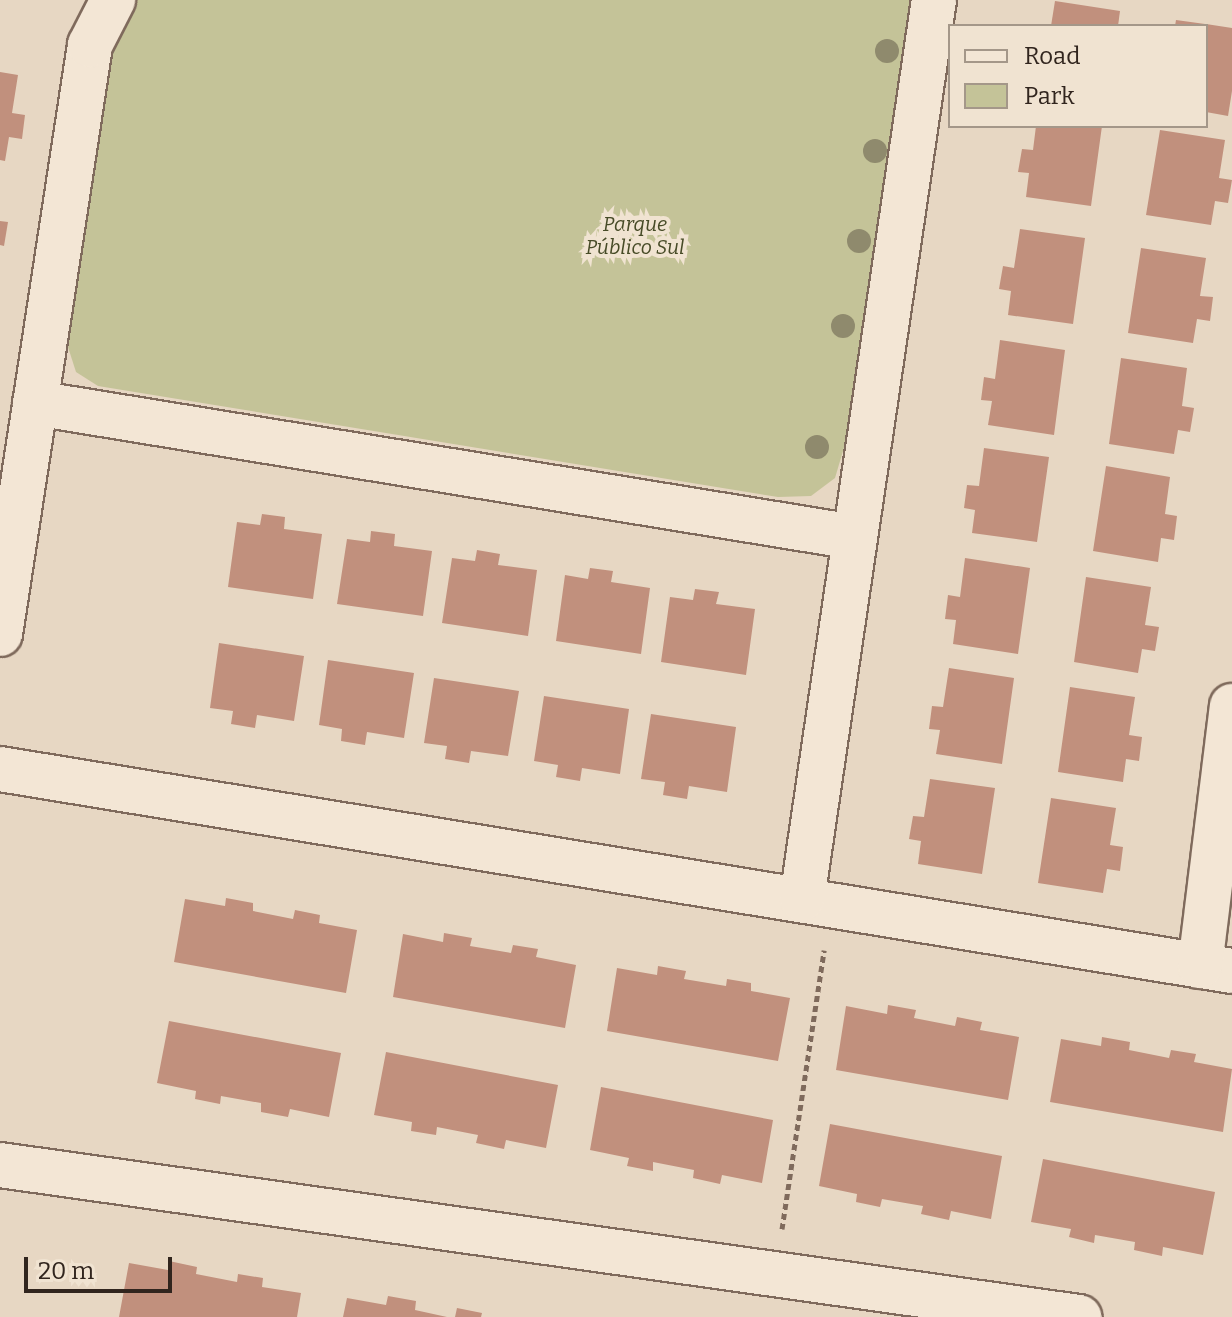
<!DOCTYPE html>
<meta charset="utf-8">
<style>
body{margin:0}
#map{position:relative;width:1232px;height:1317px;overflow:hidden;background:#e7d7c3;font-family:Bitter,serif}
div>[style]{position:absolute}
[style*='--x']{left:calc(var(--x)*1px);top:calc(var(--y)*1px);width:calc(var(--w)*1px);rotate:calc(var(--a)*1deg)}
.green>*{inset:0;background:#c4c398}
.building>*{inset:0;background:#c1907d}
.path>*{height:5px;margin-top:-2.5px;transform-origin:0;background:repeating-linear-gradient(90deg,#7f6a5c 0 6px,transparent 0 10px)}
.roads{filter:drop-shadow(2px 0 #7f6a5c) drop-shadow(-2px 0 #7f6a5c) drop-shadow(0 2px #7f6a5c) drop-shadow(0 -2px #7f6a5c)}
.minor>*{height:44px;margin:-22px;padding:0 22px;transform-origin:22px;border-radius:22px;background:#f3e6d5}
.trees>*{width:24px;height:24px;margin:-12px;border-radius:50%;background:#8f8a6d}
span{translate:-50% -50%;white-space:nowrap;text-align:center;line-height:1.15;-webkit-text-stroke:8px #f0e3d1;paint-order:stroke}
.park-label{font-size:20px;color:#474b27;font-style:italic}
.legend{position:absolute;left:948px;top:24px;width:260px;height:104px;box-sizing:border-box;background:#f0e3d1;border:2px solid #a49789;margin:0;padding:10px 14px;list-style:none;font-size:24px;color:#31251e}
.legend li{display:flex;align-items:center;gap:16px;height:40px}
.legend b{width:40px;border:2px solid #a49789}
.scale{position:absolute;left:24px;top:1257px;width:148px;height:36px;box-sizing:border-box;border:4px solid #31251e;border-top:0;padding-left:10px;font-size:24px;line-height:28px;white-space:nowrap;color:#31251e;-webkit-text-stroke:6px #f0e3d1;paint-order:stroke}
</style>
<div id="map">
<div class="green">
<i style="clip-path:polygon(137px 0,911px 0,848px 434px,835px 478px,811px 496px,778px 497px,98px 386px,76px 372px,68px 347px,111px 49px)"></i>
</div>
<div class="building">
<i style="clip-path:polygon(1055px 1px,1120px 11px,1118px 26px,1051px 26px)"></i>
<i style="clip-path:polygon(1176px 20px,1205px 24px,1205px 26px,1175px 26px)"></i>
<i style="clip-path:polygon(1206px 24px,1232px 28px,1232px 91px,1228px 116px,1206px 112px)"></i>
<i style="clip-path:polygon(0 72px,18px 75px,12px 113px,25px 115px,22px 139px,9px 137px,5px 161px,0 160px)"></i>
<i style="clip-path:polygon(1036px 126px,1102px 126px,1091px 206px,1026px 197px,1029px 173px,1018px 172px,1022px 149px,1033px 150px)"></i>
<i style="clip-path:polygon(1160px 130px,1225px 140px,1219px 178px,1232px 180px,1228px 203px,1215px 201px,1211px 225px,1146px 215px)"></i>
<i style="clip-path:polygon(0 221px,8px 222px,4px 246px,0 245px)"></i>
<i style="clip-path:polygon(1020px 229px,1085px 238px,1073px 324px,1008px 315px,1011px 291px,999px 289px,1003px 266px,1014px 268px)"></i>
<i style="clip-path:polygon(1141px 248px,1206px 258px,1200px 296px,1213px 297px,1210px 321px,1197px 319px,1193px 343px,1128px 333px)"></i>
<i style="clip-path:polygon(1000px 340px,1065px 350px,1054px 435px,988px 425px,992px 401px,981px 400px,984px 377px,995px 379px)"></i>
<i style="clip-path:polygon(1121px 358px,1187px 368px,1182px 406px,1194px 408px,1190px 432px,1178px 430px,1174px 454px,1109px 444px)"></i>
<i style="clip-path:polygon(984px 448px,1049px 457px,1037px 542px,972px 533px,975px 510px,964px 508px,967px 485px,979px 486px)"></i>
<i style="clip-path:polygon(1106px 466px,1170px 477px,1165px 514px,1177px 516px,1174px 540px,1161px 538px,1158px 562px,1093px 551px)"></i>
<i style="clip-path:polygon(262px 514px,285px 517px,284px 529px,322px 534px,313px 599px,228px 587px,237px 522px,260px 525px)"></i>
<i style="clip-path:polygon(371px 531px,395px 534px,394px 546px,432px 551px,423px 616px,337px 604px,347px 539px,370px 542px)"></i>
<i style="clip-path:polygon(477px 550px,500px 554px,498px 565px,537px 570px,528px 636px,442px 623px,452px 558px,475px 561px)"></i>
<i style="clip-path:polygon(965px 558px,1030px 568px,1018px 654px,953px 644px,956px 620px,945px 619px,948px 595px,960px 597px)"></i>
<i style="clip-path:polygon(590px 568px,613px 571px,611px 582px,650px 588px,641px 654px,556px 641px,565px 575px,588px 579px)"></i>
<i style="clip-path:polygon(1086px 577px,1151px 587px,1145px 625px,1159px 627px,1155px 651px,1142px 649px,1138px 673px,1074px 662px)"></i>
<i style="clip-path:polygon(695px 589px,719px 592px,716px 604px,755px 609px,746px 675px,661px 662px,670px 597px,693px 600px)"></i>
<i style="clip-path:polygon(219px 643px,304px 656px,294px 721px,257px 715px,255px 728px,231px 724px,233px 711px,210px 708px)"></i>
<i style="clip-path:polygon(328px 660px,414px 673px,404px 738px,367px 732px,365px 745px,341px 741px,342px 729px,319px 725px)"></i>
<i style="clip-path:polygon(949px 668px,1014px 678px,1002px 764px,936px 754px,940px 730px,929px 729px,932px 706px,943px 707px)"></i>
<i style="clip-path:polygon(434px 678px,519px 691px,508px 756px,471px 751px,469px 763px,445px 759px,447px 746px,424px 743px)"></i>
<i style="clip-path:polygon(1070px 687px,1135px 697px,1129px 735px,1142px 737px,1139px 761px,1126px 759px,1123px 782px,1058px 772px)"></i>
<i style="clip-path:polygon(544px 696px,629px 709px,620px 774px,582px 768px,580px 781px,556px 777px,558px 765px,534px 761px)"></i>
<i style="clip-path:polygon(651px 714px,736px 727px,727px 792px,689px 786px,687px 799px,663px 795px,665px 782px,641px 779px)"></i>
<i style="clip-path:polygon(930px 779px,995px 788px,982px 874px,918px 864px,921px 841px,909px 839px,913px 816px,924px 817px)"></i>
<i style="clip-path:polygon(1051px 798px,1116px 808px,1110px 845px,1123px 847px,1120px 871px,1107px 869px,1103px 893px,1038px 883px)"></i>
<i style="clip-path:polygon(226px 898px,253px 903px,253px 911px,293px 919px,295px 910px,320px 915px,319px 923px,357px 930px,346px 993px,174px 962px,185px 899px,225px 906px)"></i>
<i style="clip-path:polygon(444px 933px,472px 938px,470px 946px,511px 953px,513px 945px,538px 949px,536px 957px,576px 965px,565px 1028px,393px 997px,403px 934px,443px 942px)"></i>
<i style="clip-path:polygon(658px 966px,686px 971px,684px 979px,726px 986px,727px 979px,751px 983px,751px 991px,790px 998px,778px 1061px,607px 1031px,617px 968px,657px 975px)"></i>
<i style="clip-path:polygon(888px 1005px,916px 1010px,914px 1018px,955px 1026px,957px 1017px,982px 1022px,980px 1030px,1019px 1037px,1008px 1100px,836px 1070px,846px 1006px,887px 1014px)"></i>
<i style="clip-path:polygon(169px 1021px,341px 1053px,329px 1117px,290px 1109px,288px 1117px,261px 1112px,261px 1103px,221px 1096px,220px 1104px,195px 1099px,196px 1091px,157px 1083px)"></i>
<i style="clip-path:polygon(1102px 1037px,1130px 1042px,1129px 1050px,1169px 1058px,1171px 1050px,1196px 1054px,1194px 1062px,1232px 1069px,1223px 1132px,1050px 1102px,1061px 1039px,1101px 1046px)"></i>
<i style="clip-path:polygon(386px 1052px,558px 1085px,546px 1148px,506px 1140px,504px 1149px,476px 1143px,478px 1135px,437px 1127px,436px 1135px,411px 1131px,412px 1122px,374px 1115px)"></i>
<i style="clip-path:polygon(601px 1087px,773px 1120px,762px 1183px,722px 1175px,720px 1184px,693px 1178px,694px 1170px,653px 1162px,653px 1171px,627px 1166px,629px 1158px,590px 1150px)"></i>
<i style="clip-path:polygon(830px 1124px,1002px 1156px,991px 1219px,951px 1211px,949px 1220px,921px 1214px,923px 1206px,882px 1199px,880px 1207px,856px 1202px,857px 1194px,819px 1186px)"></i>
<i style="clip-path:polygon(1043px 1159px,1215px 1192px,1203px 1255px,1163px 1247px,1162px 1256px,1134px 1250px,1135px 1242px,1095px 1235px,1094px 1243px,1069px 1237px,1071px 1229px,1031px 1222px)"></i>
<i style="clip-path:polygon(169px 1261px,197px 1267px,196px 1274px,237px 1282px,238px 1274px,263px 1278px,262px 1287px,301px 1293px,297px 1317px,119px 1317px,129px 1263px,168px 1270px)"></i>
<i style="clip-path:polygon(388px 1296px,416px 1301px,415px 1310px,447px 1317px,343px 1317px,347px 1298px,386px 1305px)"></i>
<i style="clip-path:polygon(457px 1308px,482px 1313px,481px 1317px,455px 1317px)"></i>
</div>
<div class="path">
<i style="--x:782;--y:1229;--w:282;--a:-81.4"></i>
</div>
<div class="roads">
<div class="minor">
<i style="--x:35;--y:403;--w:830;--a:9.29"></i>
<i style="--x:0;--y:634;--w:596;--a:-81.31"></i>
<i style="--x:90;--y:45;--w:51;--a:-62.9"></i>
<i style="--x:0;--y:769;--w:1248;--a:9.31"></i>
<i style="--x:802;--y:899;--w:909;--a:-81.65"></i>
<i style="--x:1200;--y:966;--w:262;--a:-83"></i>
<i style="--x:0;--y:1165;--w:1090;--a:8.02"></i>
</div>
</div>
<div class="trees">
<i style="left:887px;top:51px"></i>
<i style="left:875px;top:151px"></i>
<i style="left:859px;top:241px"></i>
<i style="left:843px;top:326px"></i>
<i style="left:817px;top:447px"></i>
</div>
<div class="park-label">
<span style="left:635px;top:236px">Parque<br>Público Sul</span>
</div>
<ul class="legend">
<li><b style="height:10px;background:#f3e6d5"></b>Road</li>
<li><b style="height:22px;background:#c4c398"></b>Park</li>
</ul>
<div class="scale">20 m</div>
</div>
